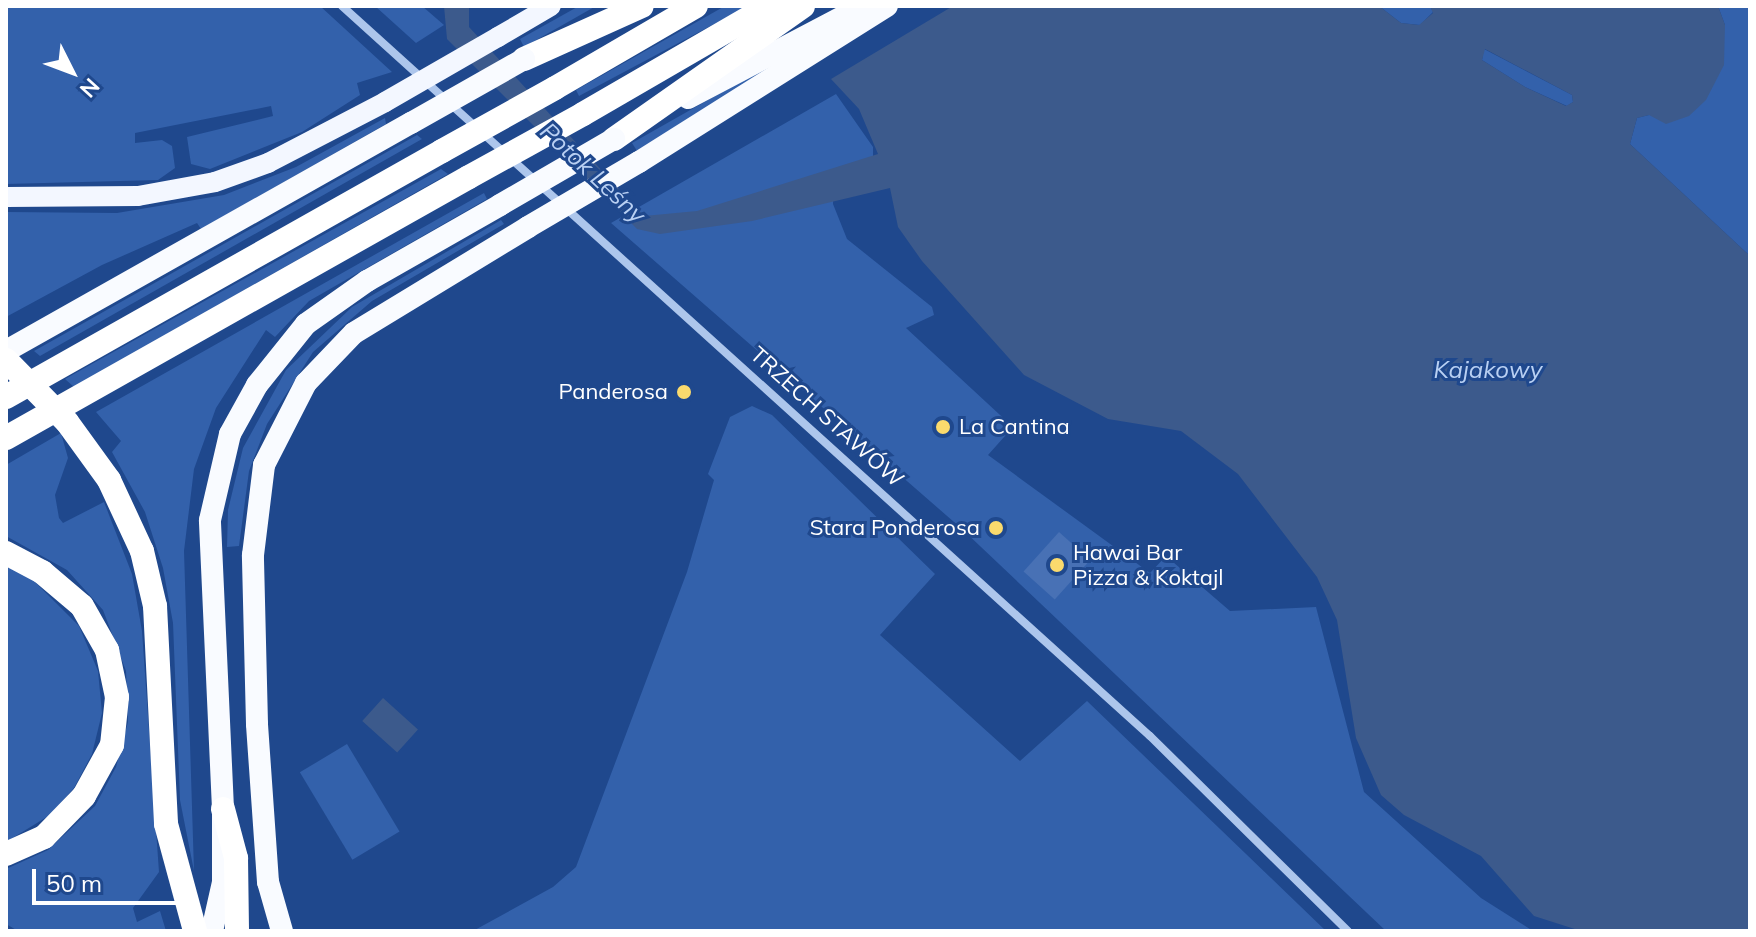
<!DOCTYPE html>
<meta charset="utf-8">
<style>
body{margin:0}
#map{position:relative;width:1756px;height:937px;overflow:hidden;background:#1f488d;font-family:Mulish,sans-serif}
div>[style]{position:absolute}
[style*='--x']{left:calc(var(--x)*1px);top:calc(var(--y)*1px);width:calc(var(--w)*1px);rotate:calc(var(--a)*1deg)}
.green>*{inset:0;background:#3361ab;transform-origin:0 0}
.water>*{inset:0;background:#3c5a8c;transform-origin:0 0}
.building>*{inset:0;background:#4871b5;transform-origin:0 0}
.minor>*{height:8px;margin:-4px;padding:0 4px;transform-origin:4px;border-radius:4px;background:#adc6ec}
.primary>*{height:20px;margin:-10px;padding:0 10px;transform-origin:10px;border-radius:10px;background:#f3f7ff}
.trunk>*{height:22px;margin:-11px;padding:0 11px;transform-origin:11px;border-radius:11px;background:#f9fbff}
.motorway>*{height:24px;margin:-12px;padding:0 12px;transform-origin:12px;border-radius:12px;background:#fff}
.primary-bridge>*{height:20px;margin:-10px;padding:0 10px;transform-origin:10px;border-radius:10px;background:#f3f7ff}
.trunk-bridge>*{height:22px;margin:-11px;padding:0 11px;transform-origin:11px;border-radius:11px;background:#f9fbff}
.motorway-bridge>*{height:24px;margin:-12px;padding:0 12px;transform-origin:12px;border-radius:12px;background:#fff}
.dots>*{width:22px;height:22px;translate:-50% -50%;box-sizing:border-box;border:4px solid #1f488d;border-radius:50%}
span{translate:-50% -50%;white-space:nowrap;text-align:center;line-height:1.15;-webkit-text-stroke:6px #1f488d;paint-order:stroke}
.poi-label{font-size:22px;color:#fff}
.right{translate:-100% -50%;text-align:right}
.left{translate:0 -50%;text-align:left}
.street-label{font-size:22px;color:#fff}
.water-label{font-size:24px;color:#b9d0f3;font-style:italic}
.frame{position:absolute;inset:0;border:8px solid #fff;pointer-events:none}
.north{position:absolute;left:32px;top:32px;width:80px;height:80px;-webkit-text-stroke:6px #1f488d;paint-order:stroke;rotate:132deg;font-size:22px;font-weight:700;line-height:32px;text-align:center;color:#fff}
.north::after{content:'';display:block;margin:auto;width:28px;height:36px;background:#fff;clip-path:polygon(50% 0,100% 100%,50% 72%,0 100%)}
.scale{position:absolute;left:32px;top:869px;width:150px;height:36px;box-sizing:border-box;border:4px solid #fff;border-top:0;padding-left:10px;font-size:24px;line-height:28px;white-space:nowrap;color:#fff;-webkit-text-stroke:6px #1f488d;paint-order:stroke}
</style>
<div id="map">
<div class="green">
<i style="clip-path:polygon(6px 6px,320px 6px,392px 72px,357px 83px,360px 95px,302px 132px,210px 169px,191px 164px,187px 137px,273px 116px,271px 106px,135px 133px,135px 143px,162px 140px,172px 146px,175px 168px,158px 180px,6px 184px)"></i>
<i style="clip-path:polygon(375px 6px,422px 6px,444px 25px,416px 43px)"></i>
<i style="clip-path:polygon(579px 6px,596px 6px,524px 47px,520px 39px)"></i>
<i style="clip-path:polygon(725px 6px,748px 6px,579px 96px,576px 90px)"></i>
<i style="clip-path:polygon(1379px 6px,1430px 6px,1433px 12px,1420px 25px,1401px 23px)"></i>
<i style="clip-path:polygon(1718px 6px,1750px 6px,1750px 256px,1630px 144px,1637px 118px,1649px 115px,1725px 25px)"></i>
<i style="clip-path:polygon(1484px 49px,1572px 95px,1573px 102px,1567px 106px,1525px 87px,1482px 60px)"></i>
<i style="clip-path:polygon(775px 62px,777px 63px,637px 151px,632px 143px)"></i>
<i style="clip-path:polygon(836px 94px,873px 147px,873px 164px,834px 175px,833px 204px,847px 239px,932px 307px,934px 315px,906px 328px,1013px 427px,988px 455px,1150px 573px,1166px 556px,1230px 611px,1316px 607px,1364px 792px,1481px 898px,1533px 931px,1386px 931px,962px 529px,611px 223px)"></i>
<i style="clip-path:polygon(385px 118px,386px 124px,201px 229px,197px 223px,102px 265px,6px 317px,6px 212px,117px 213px,224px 195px,296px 167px)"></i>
<i style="clip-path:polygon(417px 135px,422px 139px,40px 356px,34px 351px)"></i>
<i style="clip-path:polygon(441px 169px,448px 174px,74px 387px,65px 379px)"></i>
<i style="clip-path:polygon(484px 193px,487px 199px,309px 301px,275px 337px,266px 330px,216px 408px,194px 469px,184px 551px,194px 871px,180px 800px,173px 623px,163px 568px,145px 512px,112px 452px,121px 441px,96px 412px)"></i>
<i style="clip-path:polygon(501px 220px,504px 224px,372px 301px,313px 352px,267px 424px,249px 471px,239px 546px,227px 547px,228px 510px,243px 448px,286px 370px,352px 307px)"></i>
<i style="clip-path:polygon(752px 406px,772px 415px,935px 574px,880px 635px,1020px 761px,1087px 701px,1326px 931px,473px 931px,553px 887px,576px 867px,687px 572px,714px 480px,708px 474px,730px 417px)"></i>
<i style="clip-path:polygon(61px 433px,68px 458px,55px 495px,59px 518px,63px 523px,104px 502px,132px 574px,142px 631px,159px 872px,133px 908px,137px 922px,160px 911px,166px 931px,18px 931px,6px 924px,6px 869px,48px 850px,95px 806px,116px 767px,128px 722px,126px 671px,103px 610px,67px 570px,6px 536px,6px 465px)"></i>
<i style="clip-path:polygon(6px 566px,29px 576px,79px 626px,98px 671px,102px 713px,92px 754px,74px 788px,50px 815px,6px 842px)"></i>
<i style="left:347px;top:744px;width:102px;height:55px;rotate:59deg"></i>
</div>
<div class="water">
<i style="clip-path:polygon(evenodd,444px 6px,469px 6px,469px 27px,644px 216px,697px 211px,878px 154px,859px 109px,831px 79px,953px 6px,1379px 6px,1401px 23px,1419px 25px,1433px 13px,1430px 6px,1718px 6px,1725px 25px,1724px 65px,1706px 100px,1689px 116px,1666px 124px,1649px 115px,1637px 118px,1630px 144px,1750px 256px,1750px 931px,1581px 931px,1534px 916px,1481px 856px,1404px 815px,1381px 795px,1356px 738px,1337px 620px,1317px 577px,1238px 474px,1181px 431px,1108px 419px,1024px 375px,922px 261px,898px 227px,890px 188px,752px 221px,660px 234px,637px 229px,447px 39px,444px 6px,1485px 49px,1572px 95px,1573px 102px,1566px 106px,1525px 87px,1482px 60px,1485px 49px)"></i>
<i style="left:383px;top:698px;width:47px;height:31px;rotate:42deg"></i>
</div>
<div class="building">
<i style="left:1059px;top:532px;width:42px;height:53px;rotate:42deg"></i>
</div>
<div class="minor">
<i style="--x:342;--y:6;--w:1089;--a:42.1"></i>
<i style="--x:1150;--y:736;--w:278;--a:44.6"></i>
</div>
<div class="primary">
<i style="--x:498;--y:37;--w:61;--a:-30.3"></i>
<i style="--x:6;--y:197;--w:132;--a:-0.4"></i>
<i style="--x:138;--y:196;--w:78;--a:-10.3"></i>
<i style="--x:215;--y:182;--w:56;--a:-19.7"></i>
<i style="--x:268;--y:163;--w:132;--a:-27.5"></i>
</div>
<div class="trunk">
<i style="--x:688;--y:98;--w:198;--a:-27.7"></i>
<i style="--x:639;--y:162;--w:293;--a:-32.2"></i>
<i style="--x:6;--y:351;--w:465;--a:-29.4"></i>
<i style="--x:212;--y:931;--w:50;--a:-77.3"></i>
<i style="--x:223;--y:882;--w:73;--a:-90"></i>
<i style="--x:223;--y:809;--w:289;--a:-92.6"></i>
<i style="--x:210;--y:520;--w:88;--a:-76.9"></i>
<i style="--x:230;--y:434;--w:56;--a:-61.1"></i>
<i style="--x:257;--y:385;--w:78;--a:-51.2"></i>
<i style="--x:306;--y:324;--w:75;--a:-35.2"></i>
<i style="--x:367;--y:281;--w:153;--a:-29.7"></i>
<i style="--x:282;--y:931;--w:51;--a:-105.9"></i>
<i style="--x:268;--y:882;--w:158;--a:-94"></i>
<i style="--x:257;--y:724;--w:169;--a:-91.4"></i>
<i style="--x:253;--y:555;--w:91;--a:-83"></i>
<i style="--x:264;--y:465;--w:92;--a:-62.9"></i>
<i style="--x:306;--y:383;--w:69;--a:-46.2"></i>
<i style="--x:354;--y:333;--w:204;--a:-31.3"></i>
</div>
<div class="motorway">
<i style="--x:524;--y:59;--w:129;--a:-24.2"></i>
<i style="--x:555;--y:88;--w:163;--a:-30.2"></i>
<i style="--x:583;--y:114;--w:215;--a:-30.1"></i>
<i style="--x:614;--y:139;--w:231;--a:-35.1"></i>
<i style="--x:6;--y:397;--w:501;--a:-29.43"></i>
<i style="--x:6;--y:438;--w:531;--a:-29.41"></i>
<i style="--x:109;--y:480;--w:78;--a:65.1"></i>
<i style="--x:142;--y:551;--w:57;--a:76.7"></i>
<i style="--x:155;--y:606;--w:218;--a:87.1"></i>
<i style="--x:166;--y:824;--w:111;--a:74.8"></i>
<i style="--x:6;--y:553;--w:41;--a:27.8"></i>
<i style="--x:42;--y:572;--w:52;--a:40.4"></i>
<i style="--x:82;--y:606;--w:51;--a:60.4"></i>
<i style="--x:107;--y:650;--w:48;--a:78"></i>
<i style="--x:117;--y:697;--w:48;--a:95.9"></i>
<i style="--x:112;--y:745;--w:58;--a:118.8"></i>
<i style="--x:84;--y:796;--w:57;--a:134.3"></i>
<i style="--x:44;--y:837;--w:42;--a:155.9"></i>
<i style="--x:223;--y:809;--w:51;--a:75.1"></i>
<i style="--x:236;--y:858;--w:73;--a:89.2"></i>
</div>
<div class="primary-bridge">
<i style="--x:385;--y:102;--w:130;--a:-29.9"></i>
</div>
<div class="trunk-bridge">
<i style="--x:411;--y:123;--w:130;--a:-29.5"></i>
<i style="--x:500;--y:205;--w:132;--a:-30.1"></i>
<i style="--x:528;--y:227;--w:129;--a:-30.4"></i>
</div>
<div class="motorway-bridge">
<i style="--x:442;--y:151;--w:129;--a:-29.1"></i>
<i style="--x:469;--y:177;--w:130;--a:-28.9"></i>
<i style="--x:6;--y:360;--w:87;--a:45.5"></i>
<i style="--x:67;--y:422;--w:72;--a:54.1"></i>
</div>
<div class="dots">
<i style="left:684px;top:392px;background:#fada6d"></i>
<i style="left:943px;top:427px;background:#fada6d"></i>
<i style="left:996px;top:528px;background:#fada6d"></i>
<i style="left:1057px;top:565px;background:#fada6d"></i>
</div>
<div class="poi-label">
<span class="right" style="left:668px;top:392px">Panderosa</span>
<span class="left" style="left:959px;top:427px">La Cantina</span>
<span class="right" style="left:980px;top:528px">Stara Ponderosa</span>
<span class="left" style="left:1073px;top:565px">Hawai Bar<br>Pizza &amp; Koktajl</span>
</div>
<div class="street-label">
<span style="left:827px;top:417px;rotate:42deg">TRZECH STAWÓW</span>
</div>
<div class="water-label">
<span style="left:593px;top:173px;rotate:43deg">Potok Leśny</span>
<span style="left:1488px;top:370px">Kajakowy</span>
</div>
<div class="frame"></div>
<div class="north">N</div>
<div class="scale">50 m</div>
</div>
